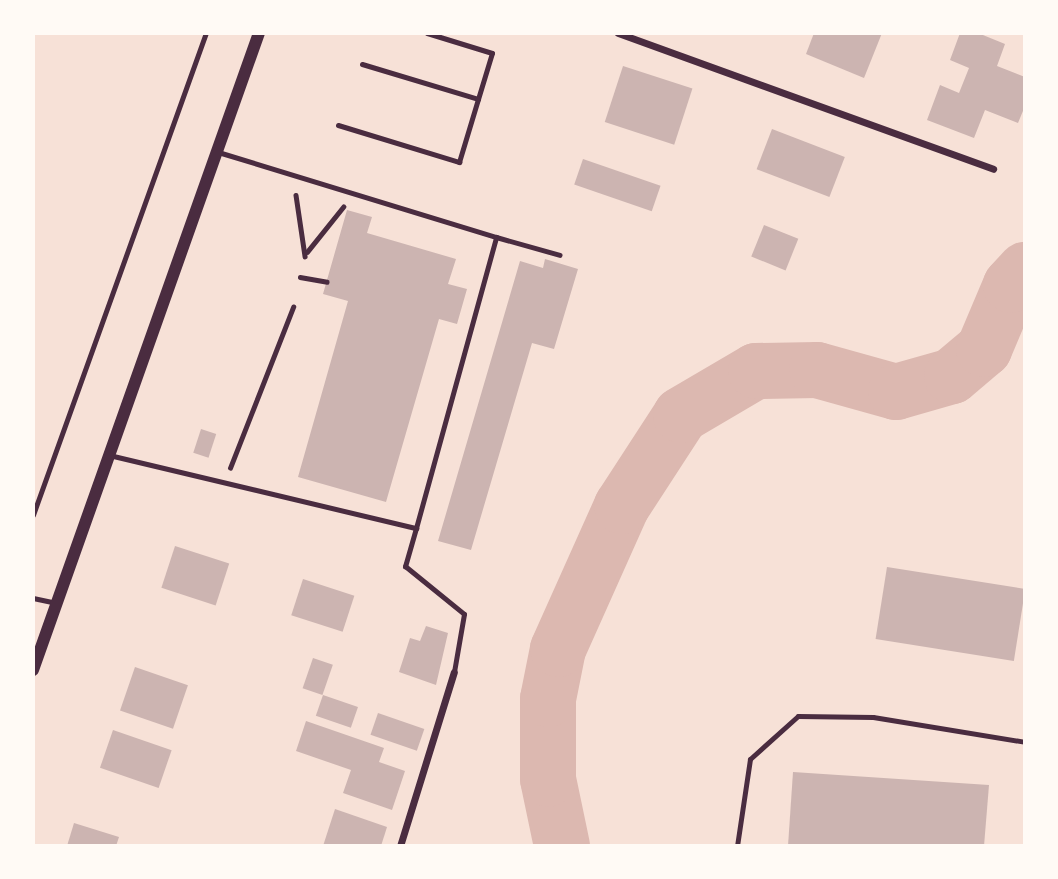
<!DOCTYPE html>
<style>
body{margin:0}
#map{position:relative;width:1058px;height:879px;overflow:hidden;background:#f7e1d7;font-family:"Open Sans",sans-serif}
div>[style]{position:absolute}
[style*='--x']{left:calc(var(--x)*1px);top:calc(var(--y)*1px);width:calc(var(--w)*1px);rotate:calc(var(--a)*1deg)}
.river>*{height:56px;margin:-28px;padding:0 28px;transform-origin:28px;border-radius:28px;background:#dcb8b0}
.building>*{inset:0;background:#ccb4b1;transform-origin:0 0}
.path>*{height:4.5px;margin:-2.25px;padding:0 2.25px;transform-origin:2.25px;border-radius:2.25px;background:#4a2c40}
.service>*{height:5px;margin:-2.5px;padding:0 2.5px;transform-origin:2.5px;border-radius:2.5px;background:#4a2c40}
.minor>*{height:7px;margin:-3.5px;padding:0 3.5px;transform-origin:3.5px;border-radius:3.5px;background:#4a2c40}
.tertiary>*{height:12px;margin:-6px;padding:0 6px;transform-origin:6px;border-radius:6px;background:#4a2c40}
span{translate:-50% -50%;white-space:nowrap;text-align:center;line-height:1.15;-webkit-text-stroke:7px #fffaf5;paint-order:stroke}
.frame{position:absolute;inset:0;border:35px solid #fffaf5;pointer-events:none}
</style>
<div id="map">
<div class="river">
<i style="--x:562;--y:846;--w:68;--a:-101.8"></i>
<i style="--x:548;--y:779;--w:80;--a:-90"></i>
<i style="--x:548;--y:699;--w:51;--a:-78.7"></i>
<i style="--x:558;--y:649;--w:157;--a:-65.9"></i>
<i style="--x:622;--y:506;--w:108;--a:-57"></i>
<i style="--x:681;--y:415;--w:87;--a:-30.4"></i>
<i style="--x:756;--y:371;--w:61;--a:-0.9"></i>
<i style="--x:817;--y:370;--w:82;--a:15.6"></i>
<i style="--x:896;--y:392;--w:58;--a:-15.9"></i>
<i style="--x:952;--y:376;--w:42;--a:-40.2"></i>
<i style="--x:984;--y:349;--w:69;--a:-67.1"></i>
<i style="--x:1011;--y:285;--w:21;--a:-47"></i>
</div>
<div class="building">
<i style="clip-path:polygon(814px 33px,882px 33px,864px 78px,806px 54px)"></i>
<i style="clip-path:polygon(960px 33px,978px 33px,1005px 44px,997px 66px,1025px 77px,1025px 106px,1018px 123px,985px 110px,974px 138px,927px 120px,940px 85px,959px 93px,969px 68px,950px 60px)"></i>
<i style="left:623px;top:66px;width:73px;height:59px;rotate:18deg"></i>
<i style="left:772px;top:129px;width:78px;height:43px;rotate:21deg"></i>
<i style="left:583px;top:159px;width:82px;height:27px;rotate:19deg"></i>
<i style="clip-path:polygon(347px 210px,372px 217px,367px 233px,456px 259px,448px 284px,467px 289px,457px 324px,439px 319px,386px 502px,298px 477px,348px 301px,323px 294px)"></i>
<i style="left:764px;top:225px;width:37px;height:34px;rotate:22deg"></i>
<i style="clip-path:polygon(545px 259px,578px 269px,554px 349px,532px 343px,471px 550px,438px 541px,520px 261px,543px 268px)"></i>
<i style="left:201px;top:429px;width:16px;height:25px;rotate:18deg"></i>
<i style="left:175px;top:546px;width:57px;height:44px;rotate:18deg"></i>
<i style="left:887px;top:567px;width:140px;height:73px;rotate:9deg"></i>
<i style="left:303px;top:579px;width:54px;height:38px;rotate:18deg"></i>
<i style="clip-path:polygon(426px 626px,448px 633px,436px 685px,399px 672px,410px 638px,420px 641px)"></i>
<i style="left:313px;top:658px;width:21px;height:32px;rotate:19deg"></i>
<i style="left:135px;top:667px;width:56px;height:46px;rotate:19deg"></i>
<i style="left:323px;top:695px;width:37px;height:22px;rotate:19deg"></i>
<i style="left:378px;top:713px;width:49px;height:23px;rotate:19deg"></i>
<i style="clip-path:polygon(306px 721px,384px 748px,379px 762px,405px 771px,392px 810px,343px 793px,351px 770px,296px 751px)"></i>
<i style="left:113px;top:730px;width:62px;height:40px;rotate:19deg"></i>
<i style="clip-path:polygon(793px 772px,989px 785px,984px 846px,788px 846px)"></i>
<i style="clip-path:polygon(335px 809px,387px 827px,381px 846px,323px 846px)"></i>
<i style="clip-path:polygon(74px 823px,119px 837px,116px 846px,67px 846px)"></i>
</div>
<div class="path">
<i style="--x:296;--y:195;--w:62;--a:81.6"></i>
<i style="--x:307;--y:252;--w:58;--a:-51.3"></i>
<i style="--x:300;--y:277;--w:27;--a:10"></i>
<i style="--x:230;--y:468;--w:173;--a:-68.6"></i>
<i style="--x:33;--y:515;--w:512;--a:-70.26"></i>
</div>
<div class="service">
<i style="--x:362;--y:64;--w:121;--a:16.8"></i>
<i style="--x:478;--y:99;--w:48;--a:-73.1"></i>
<i style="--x:492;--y:53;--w:68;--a:-162.9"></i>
<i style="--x:338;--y:125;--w:127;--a:17"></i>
<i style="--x:459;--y:162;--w:66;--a:-73.2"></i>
<i style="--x:218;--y:152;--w:291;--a:17"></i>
<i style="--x:109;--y:455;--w:316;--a:13.4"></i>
<i style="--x:416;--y:528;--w:40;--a:106"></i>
<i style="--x:405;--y:566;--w:76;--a:39.1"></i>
<i style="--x:464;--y:614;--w:59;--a:99.8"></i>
<i style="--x:416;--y:528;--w:302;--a:-74.6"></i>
<i style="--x:496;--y:237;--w:66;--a:15.7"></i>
<i style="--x:33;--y:598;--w:24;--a:12"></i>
<i style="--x:737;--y:846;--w:88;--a:-81.5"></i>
<i style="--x:750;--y:759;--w:64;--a:-41.9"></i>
<i style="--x:798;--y:716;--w:75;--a:0.8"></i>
<i style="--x:873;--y:717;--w:154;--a:9.3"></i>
</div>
<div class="minor">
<i style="--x:618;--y:33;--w:399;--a:19.9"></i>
<i style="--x:400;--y:846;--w:182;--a:-72.8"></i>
</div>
<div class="tertiary">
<i style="--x:33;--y:670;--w:676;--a:-70.47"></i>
</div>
<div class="frame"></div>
</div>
